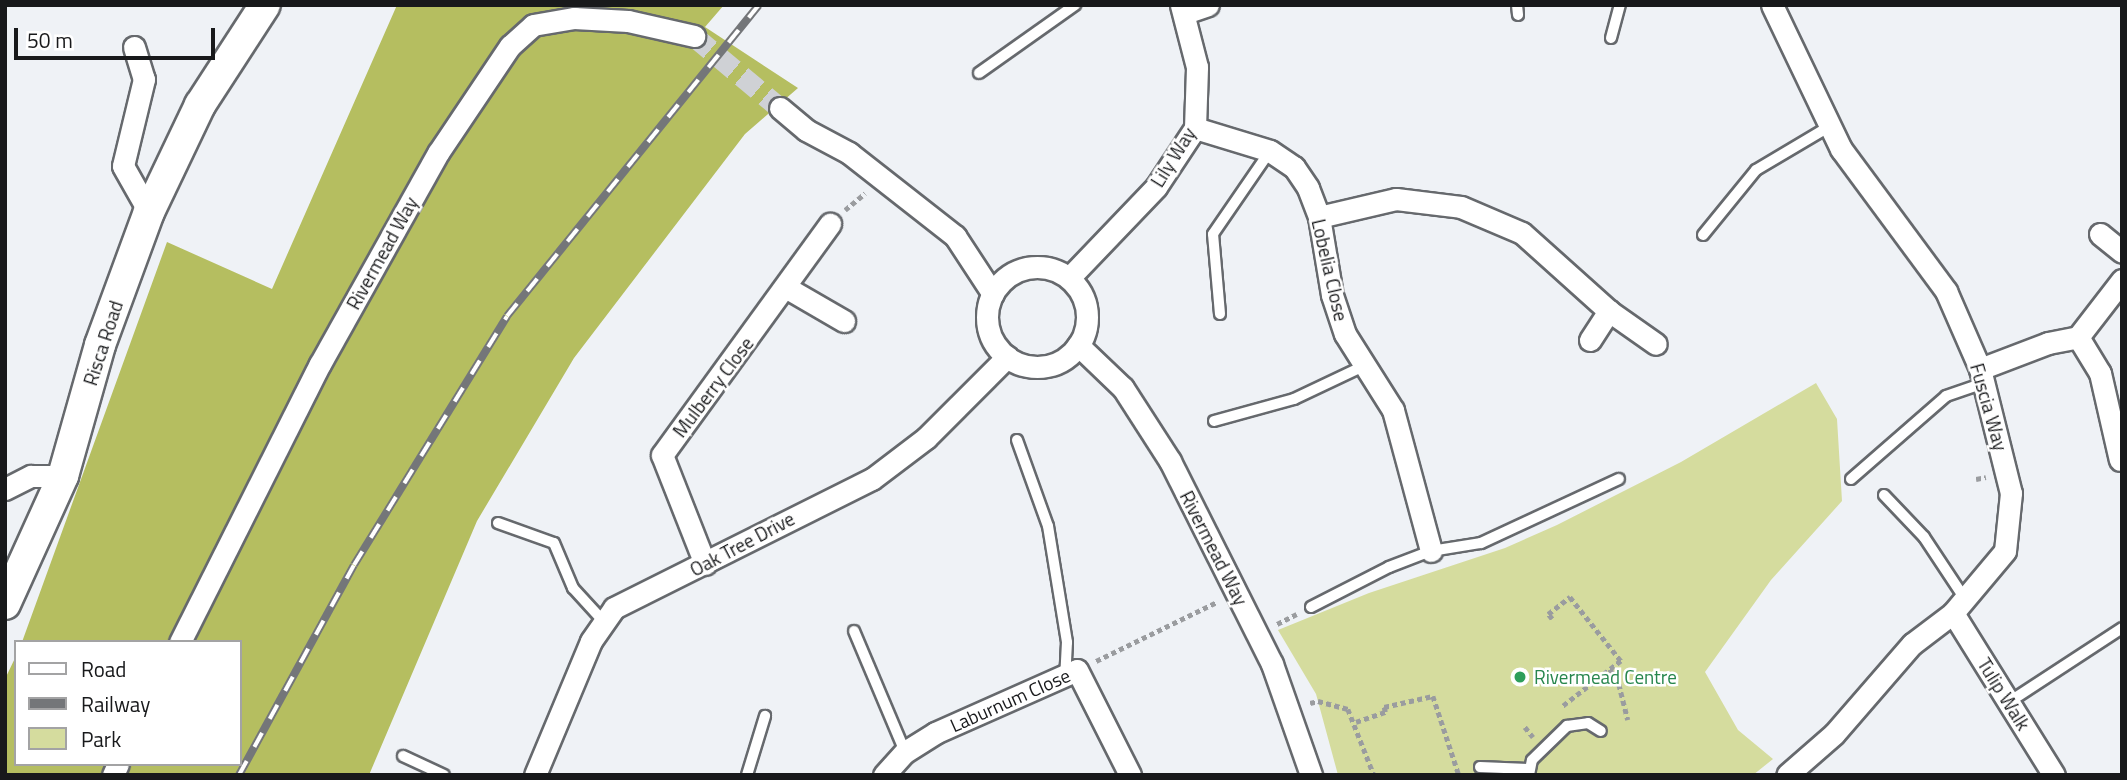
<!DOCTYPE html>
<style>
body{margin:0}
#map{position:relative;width:2127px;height:780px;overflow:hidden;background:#eff2f6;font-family:"Titillium Web",sans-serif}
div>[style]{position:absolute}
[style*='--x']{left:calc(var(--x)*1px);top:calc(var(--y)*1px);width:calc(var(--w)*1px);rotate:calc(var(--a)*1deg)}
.green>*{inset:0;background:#d5dc9e}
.forest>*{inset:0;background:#b5be60}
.minor-tunnel>*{height:21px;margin-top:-10.5px;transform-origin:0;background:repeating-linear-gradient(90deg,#cfd1d5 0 21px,transparent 0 31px)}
.path>*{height:4.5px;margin-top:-2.25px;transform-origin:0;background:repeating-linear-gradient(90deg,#9a9c9f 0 5px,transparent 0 8.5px)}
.roads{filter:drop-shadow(2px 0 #66696d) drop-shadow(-2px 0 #66696d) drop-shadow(0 2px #66696d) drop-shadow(0 -2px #66696d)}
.service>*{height:10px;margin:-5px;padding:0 5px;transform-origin:5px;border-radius:5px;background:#fff}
.minor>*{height:21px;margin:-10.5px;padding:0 10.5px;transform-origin:10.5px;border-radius:10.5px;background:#fff}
.minor>.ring{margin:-10.5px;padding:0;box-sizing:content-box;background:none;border:21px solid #fff;border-radius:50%}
.secondary>*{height:30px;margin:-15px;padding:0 15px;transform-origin:15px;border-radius:15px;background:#fff}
.rail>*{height:8px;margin-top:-4px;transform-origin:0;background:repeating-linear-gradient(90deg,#fff 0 16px,#747679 0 32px);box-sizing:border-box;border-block:2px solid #747679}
.dots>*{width:19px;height:19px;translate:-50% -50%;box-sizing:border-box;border:4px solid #fff;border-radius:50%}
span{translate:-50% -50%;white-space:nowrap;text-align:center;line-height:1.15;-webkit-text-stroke:5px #fff;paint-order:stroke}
.street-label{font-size:19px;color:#18191b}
.leisure-label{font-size:19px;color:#27864d}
.left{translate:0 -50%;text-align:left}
.frame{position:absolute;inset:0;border:7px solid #18191b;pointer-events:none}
.legend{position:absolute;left:14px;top:640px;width:228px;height:126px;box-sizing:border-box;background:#fff;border:2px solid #a3a3a4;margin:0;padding:9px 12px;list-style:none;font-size:21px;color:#18191b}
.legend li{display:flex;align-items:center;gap:14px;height:35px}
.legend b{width:35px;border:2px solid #a3a3a4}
.scale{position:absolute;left:14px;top:28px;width:201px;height:32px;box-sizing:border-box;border:4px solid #18191b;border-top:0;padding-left:9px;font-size:21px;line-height:24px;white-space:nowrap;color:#18191b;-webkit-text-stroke:5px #fff;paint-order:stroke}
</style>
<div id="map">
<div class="green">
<i style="clip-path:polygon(1816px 383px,1837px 419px,1842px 501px,1771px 580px,1705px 672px,1738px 730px,1773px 759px,1753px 775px,1338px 775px,1316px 694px,1278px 630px,1369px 593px,1505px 548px,1557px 525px,1681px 462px)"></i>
</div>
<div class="forest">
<i style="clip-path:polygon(397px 5px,724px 5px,705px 27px,798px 88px,745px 134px,574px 358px,477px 521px,369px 775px,5px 775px,5px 679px,16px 656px,16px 764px,240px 764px,240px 642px,22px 642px,167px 242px,272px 289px)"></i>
</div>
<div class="minor-tunnel">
<i style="--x:694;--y:36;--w:112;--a:39.9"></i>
</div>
<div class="path">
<i style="--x:845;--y:210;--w:26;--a:-40"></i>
<i style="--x:1976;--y:479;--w:10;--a:-11"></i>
<i style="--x:1552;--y:619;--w:6;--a:-129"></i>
<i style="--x:1548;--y:614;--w:28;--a:-38"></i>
<i style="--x:1570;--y:597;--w:82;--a:51.4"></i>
<i style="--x:1621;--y:661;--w:75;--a:142.1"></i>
<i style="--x:1277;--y:624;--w:22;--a:-27"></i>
<i style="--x:1096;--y:661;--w:135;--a:-26"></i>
<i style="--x:1610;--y:669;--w:17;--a:59"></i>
<i style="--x:1619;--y:684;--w:37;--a:76"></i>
<i style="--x:1310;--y:703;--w:8;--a:-14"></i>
<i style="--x:1318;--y:701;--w:31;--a:15"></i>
<i style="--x:1348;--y:709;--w:71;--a:68.5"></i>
<i style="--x:1356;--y:722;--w:31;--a:-19"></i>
<i style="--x:1385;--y:712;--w:5;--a:-101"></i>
<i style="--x:1384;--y:707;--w:50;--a:-12.7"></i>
<i style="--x:1433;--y:696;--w:83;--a:71.8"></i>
<i style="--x:1525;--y:727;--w:13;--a:51"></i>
</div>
<div class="roads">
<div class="service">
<i style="--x:1517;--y:5;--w:10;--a:84"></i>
<i style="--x:1611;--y:38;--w:34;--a:-75"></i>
<i style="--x:979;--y:73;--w:118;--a:-35.3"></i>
<i style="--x:1703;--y:235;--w:84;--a:-50.8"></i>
<i style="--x:1756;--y:170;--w:86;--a:-30.7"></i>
<i style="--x:1220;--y:314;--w:80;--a:-95"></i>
<i style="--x:1213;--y:234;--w:101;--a:-55.5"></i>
<i style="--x:1214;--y:421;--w:83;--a:-15.4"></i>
<i style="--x:1294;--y:399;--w:80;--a:-25.3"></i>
<i style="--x:1017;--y:440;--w:91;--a:70.2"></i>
<i style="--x:1048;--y:526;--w:118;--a:80.7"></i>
<i style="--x:1067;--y:642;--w:34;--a:93"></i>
<i style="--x:1851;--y:479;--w:126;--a:-41.1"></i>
<i style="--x:1946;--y:396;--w:40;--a:-18.9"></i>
<i style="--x:1884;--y:495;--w:58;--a:46.4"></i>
<i style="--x:1924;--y:537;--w:74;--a:56.5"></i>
<i style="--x:498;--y:523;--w:59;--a:19.7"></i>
<i style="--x:554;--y:543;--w:49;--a:67.1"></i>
<i style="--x:573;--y:588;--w:47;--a:47.6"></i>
<i style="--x:1311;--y:607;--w:88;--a:-27.1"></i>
<i style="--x:1389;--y:567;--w:45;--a:-20.9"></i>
<i style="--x:1431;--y:551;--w:51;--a:-9.1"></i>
<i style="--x:1481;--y:543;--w:152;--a:-24.9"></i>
<i style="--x:854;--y:631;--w:131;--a:67.1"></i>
<i style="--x:2009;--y:702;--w:135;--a:-33.2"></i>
<i style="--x:403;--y:756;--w:45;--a:24.9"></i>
<i style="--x:1480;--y:767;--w:48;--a:2.4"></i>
<i style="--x:747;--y:775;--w:62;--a:-73"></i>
<i style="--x:1529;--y:775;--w:15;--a:-79"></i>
<i style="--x:1532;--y:760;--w:49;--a:-44.2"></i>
<i style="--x:1567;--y:726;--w:21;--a:-8"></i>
<i style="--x:1588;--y:723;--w:15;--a:32"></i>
</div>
<div class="minor">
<i style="--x:1772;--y:5;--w:160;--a:64.4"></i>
<i style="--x:1841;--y:149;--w:177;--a:53.5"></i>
<i style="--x:1946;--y:291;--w:85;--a:66.4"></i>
<i style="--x:1980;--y:369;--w:128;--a:76"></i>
<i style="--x:2011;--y:493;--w:58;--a:95.9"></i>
<i style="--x:2005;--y:551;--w:81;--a:130"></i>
<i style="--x:1953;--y:613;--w:51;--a:142.9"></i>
<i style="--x:1912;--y:644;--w:119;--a:130.9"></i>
<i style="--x:1834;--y:734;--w:62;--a:138.9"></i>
<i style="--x:1185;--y:13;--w:24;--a:-19"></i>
<i style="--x:134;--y:47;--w:34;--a:73"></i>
<i style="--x:144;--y:79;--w:89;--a:103.6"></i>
<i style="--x:123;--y:166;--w:53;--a:60.5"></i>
<i style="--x:780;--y:108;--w:34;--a:40"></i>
<i style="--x:806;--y:130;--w:49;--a:28.1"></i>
<i style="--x:849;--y:153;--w:135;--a:38.1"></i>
<i style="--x:955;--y:236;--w:69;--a:56.8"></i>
<i style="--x:1195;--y:128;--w:78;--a:17"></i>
<i style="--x:1270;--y:151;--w:29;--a:34"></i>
<i style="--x:1294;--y:167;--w:25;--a:56"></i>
<i style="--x:1308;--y:188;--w:31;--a:69"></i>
<i style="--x:1319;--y:217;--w:79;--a:80.5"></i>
<i style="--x:1332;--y:295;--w:41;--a:71.6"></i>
<i style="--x:1345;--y:334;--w:90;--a:57.7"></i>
<i style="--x:1393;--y:410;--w:146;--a:74.9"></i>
<i style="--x:1319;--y:217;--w:79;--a:-13.2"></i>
<i style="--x:1396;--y:199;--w:65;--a:7"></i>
<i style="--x:1461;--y:207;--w:66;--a:23.1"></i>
<i style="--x:1522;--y:233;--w:117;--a:41.9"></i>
<i style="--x:1609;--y:311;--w:57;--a:35.1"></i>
<i style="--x:2100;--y:234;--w:28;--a:39"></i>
<i class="ring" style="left:987px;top:267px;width:79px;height:79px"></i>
<i style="--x:1069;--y:278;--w:126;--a:-46.3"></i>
<i style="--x:1156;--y:187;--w:71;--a:-56.5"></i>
<i style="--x:1195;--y:128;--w:61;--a:-88.1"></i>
<i style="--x:1197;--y:67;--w:64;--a:-104.5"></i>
<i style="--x:787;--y:288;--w:66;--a:30.1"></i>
<i style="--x:2078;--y:337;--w:42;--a:58.6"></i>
<i style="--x:2100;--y:373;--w:89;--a:77.1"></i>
<i style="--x:1590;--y:340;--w:35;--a:-57"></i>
<i style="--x:1078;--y:345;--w:62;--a:43.7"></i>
<i style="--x:1123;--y:388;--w:87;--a:57.2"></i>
<i style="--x:1170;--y:461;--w:227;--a:63.3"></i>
<i style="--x:1272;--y:664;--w:118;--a:70.6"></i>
<i style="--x:1980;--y:369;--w:73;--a:-20.9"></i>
<i style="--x:2048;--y:343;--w:31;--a:-11"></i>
<i style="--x:2078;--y:337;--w:72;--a:-52.3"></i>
<i style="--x:5;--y:489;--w:29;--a:-27"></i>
<i style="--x:31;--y:476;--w:32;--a:0"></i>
<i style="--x:705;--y:564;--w:117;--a:-111.5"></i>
<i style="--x:662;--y:455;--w:286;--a:-54"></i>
<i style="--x:1953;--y:613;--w:191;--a:58.1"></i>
<i style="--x:180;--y:642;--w:311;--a:-63.3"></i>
<i style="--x:320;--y:364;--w:242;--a:-60.8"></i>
<i style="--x:438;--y:153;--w:129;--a:-56.1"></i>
<i style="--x:510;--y:46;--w:31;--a:-42"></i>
<i style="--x:533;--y:25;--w:42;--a:-9.7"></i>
<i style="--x:574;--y:18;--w:54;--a:3.2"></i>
<i style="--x:628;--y:21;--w:68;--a:12.8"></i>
<i style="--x:113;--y:775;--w:12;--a:-66"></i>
<i style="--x:535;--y:775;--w:145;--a:-67.3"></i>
<i style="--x:591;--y:641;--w:40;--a:-55.1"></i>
<i style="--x:614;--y:608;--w:288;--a:-26.6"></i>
<i style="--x:872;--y:479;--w:68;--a:-37.2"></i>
<i style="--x:926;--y:438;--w:115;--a:-45"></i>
<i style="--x:884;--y:775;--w:31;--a:-48"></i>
<i style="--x:905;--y:752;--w:36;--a:-32"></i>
<i style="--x:935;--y:733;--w:155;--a:-23.9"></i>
<i style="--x:1077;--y:670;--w:118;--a:63.2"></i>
</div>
<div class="secondary">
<i style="--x:5;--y:604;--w:141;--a:-65.6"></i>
<i style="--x:63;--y:476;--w:136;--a:-74.2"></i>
<i style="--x:100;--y:345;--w:142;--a:-69.8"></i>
<i style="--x:149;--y:212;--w:119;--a:-64.5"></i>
<i style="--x:200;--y:105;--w:119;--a:-57"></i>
</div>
</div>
<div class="rail">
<i style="--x:239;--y:775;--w:239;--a:-61.3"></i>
<i style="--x:354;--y:565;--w:292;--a:-58.4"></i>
<i style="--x:507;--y:316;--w:400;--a:-51"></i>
</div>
<div class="dots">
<i style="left:1520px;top:677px;background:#2e9e5b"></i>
</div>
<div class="street-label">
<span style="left:1173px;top:157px;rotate:-58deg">Lily Way</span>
<span style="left:382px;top:253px;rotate:-61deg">Rivermead Way</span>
<span style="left:1330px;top:270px;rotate:77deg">Lobelia Close</span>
<span style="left:103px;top:343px;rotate:-72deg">Risca Road</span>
<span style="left:713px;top:387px;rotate:-53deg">Mulberry Close</span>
<span style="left:1989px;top:407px;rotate:74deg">Fuscia Way</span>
<span style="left:742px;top:544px;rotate:-28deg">Oak Tree Drive</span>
<span style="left:1214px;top:548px;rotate:63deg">Rivermead Way</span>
<span style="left:2004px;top:694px;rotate:58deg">Tulip Walk</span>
<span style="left:1010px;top:700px;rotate:-24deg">Laburnum Close</span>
</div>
<div class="leisure-label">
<span class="left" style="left:1534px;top:677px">Rivermead Centre</span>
</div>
<div class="frame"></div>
<ul class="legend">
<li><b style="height:9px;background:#fff"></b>Road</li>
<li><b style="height:9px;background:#747679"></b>Railway</li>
<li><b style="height:19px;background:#d5dc9e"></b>Park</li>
</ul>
<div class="scale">50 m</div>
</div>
